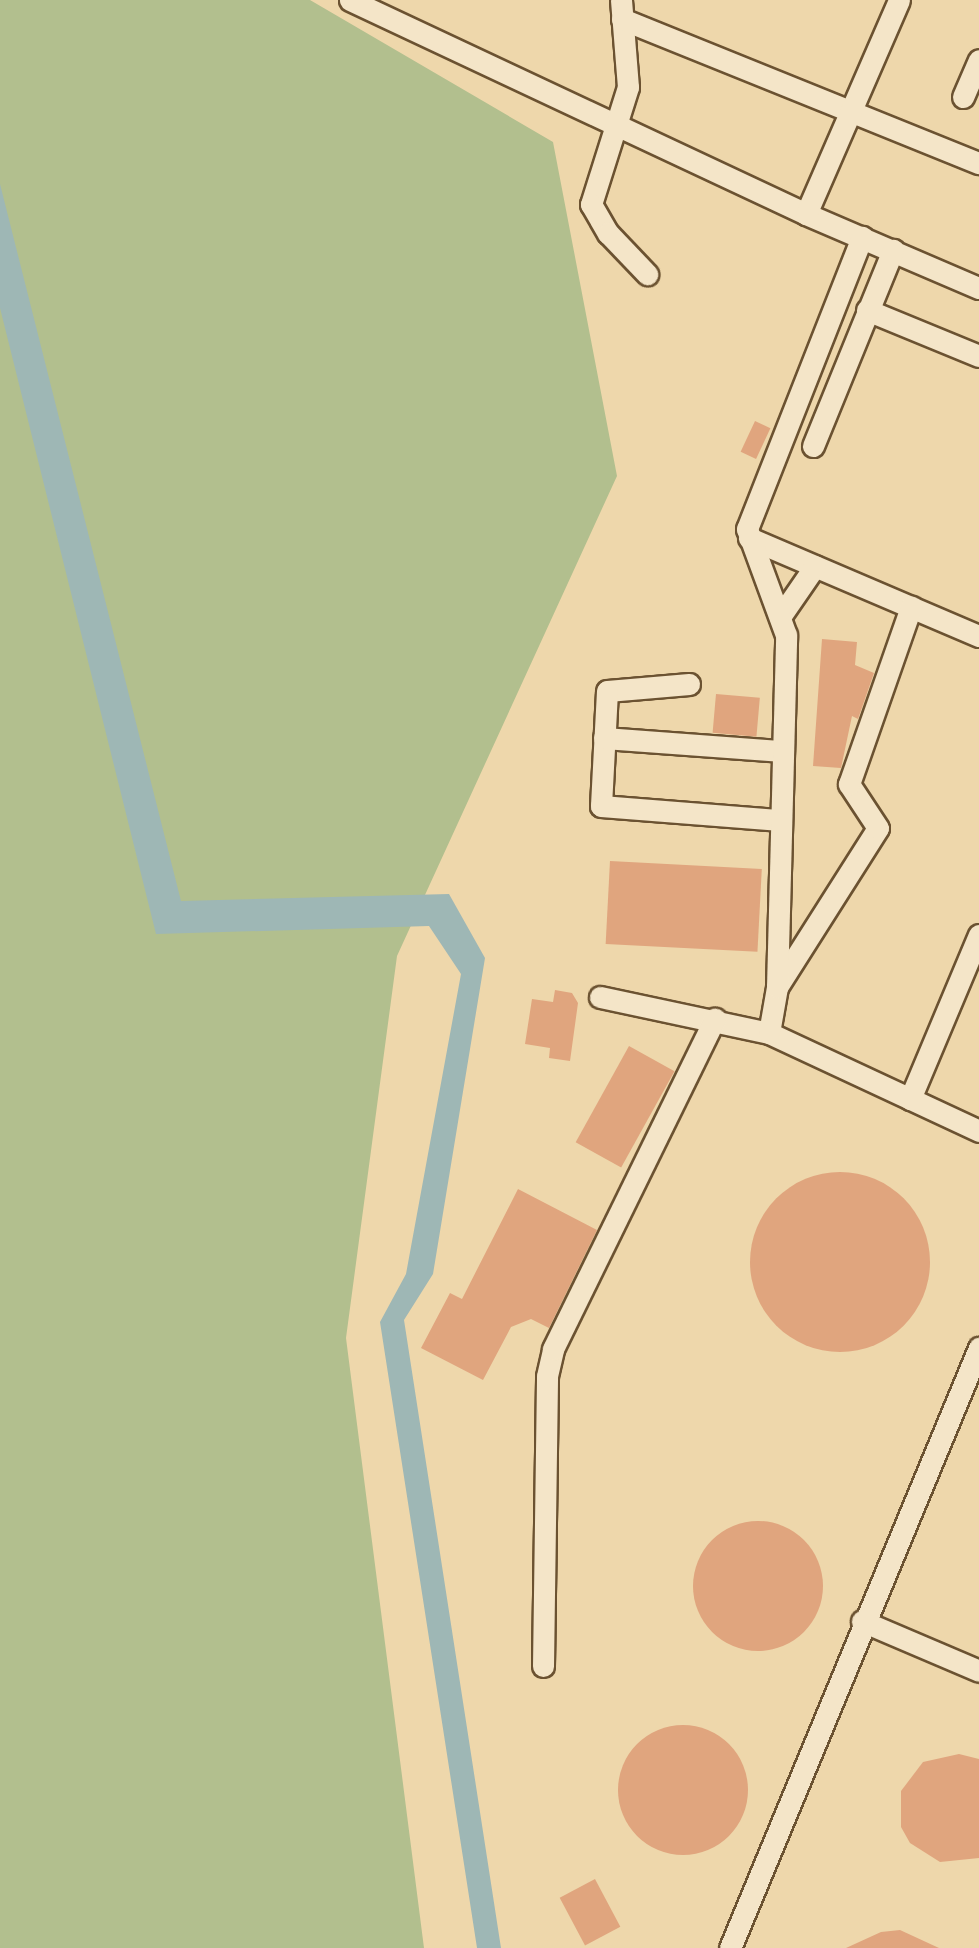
<!DOCTYPE html>
<style>
body{margin:0}
#map{position:relative;width:979px;height:1948px;overflow:hidden;background:#eed7ab;font-family:"IM FELL French Canon",serif}
div>[style]{position:absolute}
[style*='--x']{left:calc(var(--x)*1px);top:calc(var(--y)*1px);width:calc(var(--w)*1px);rotate:calc(var(--a)*1deg)}
.green>*{inset:0;background:#b2bf8e}
.water>*{inset:0;background:#9eb7b5}
.building>*{inset:0;background:#e0a57e;transform-origin:0 0}
.round{border-radius:50%}
.roads{filter:drop-shadow(2px 0 #6b5231) drop-shadow(-2px 0 #6b5231) drop-shadow(0 2px #6b5231) drop-shadow(0 -2px #6b5231)}
.minor>*{height:21px;margin:-10.5px;padding:0 10.5px;transform-origin:10.5px;border-radius:10.5px;background:#f4e5c8}
span{translate:-50% -50%;white-space:nowrap;text-align:center;line-height:1.15;-webkit-text-stroke:6px #f4e5c8;paint-order:stroke}
</style>
<div id="map">
<div class="green">
<i style="clip-path:polygon(0 0,310px 0,553px 142px,617px 476px,397px 956px,346px 1338px,424px 1948px,0 1948px)"></i>
</div>
<div class="water">
<i style="clip-path:polygon(0 184px,181px 901px,449px 894px,485px 958px,433px 1274px,404px 1320px,501px 1948px,477px 1948px,380px 1322px,406px 1274px,461px 974px,429px 926px,156px 934px,0 308px)"></i>
</div>
<div class="building">
<i style="left:755px;top:421px;width:17px;height:34px;rotate:25deg"></i>
<i style="clip-path:polygon(822px 639px,857px 642px,855px 665px,874px 673px,858px 719px,852px 716px,841px 768px,813px 766px)"></i>
<i style="left:716px;top:694px;width:44px;height:39px;rotate:5deg"></i>
<i style="left:610px;top:861px;width:152px;height:83px;rotate:3deg"></i>
<i style="clip-path:polygon(555px 990px,572px 993px,578px 1003px,570px 1061px,549px 1058px,550px 1048px,525px 1044px,532px 999px,553px 1002px)"></i>
<i style="left:629px;top:1046px;width:52px;height:110px;rotate:29deg"></i>
<i class="round" style="left:750px;top:1172px;width:180px;height:180px"></i>
<i style="clip-path:polygon(518px 1189px,597px 1230px,549px 1328px,531px 1319px,511px 1327px,483px 1380px,421px 1348px,450px 1293px,462px 1299px)"></i>
<i class="round" style="left:693px;top:1521px;width:130px;height:130px"></i>
<i class="round" style="left:618px;top:1725px;width:130px;height:130px"></i>
<i style="clip-path:polygon(959px 1754px,979px 1759px,979px 1858px,940px 1862px,910px 1843px,901px 1827px,901px 1791px,923px 1762px)"></i>
<i style="left:595px;top:1879px;width:54px;height:40px;rotate:62deg"></i>
<i style="clip-path:polygon(900px 1930px,939px 1948px,846px 1948px,881px 1932px)"></i>
</div>
<div class="roads">
<div class="minor">
<i style="--x:350;--y:0;--w:504;--a:25.14"></i>
<i style="--x:806;--y:214;--w:188;--a:23.2"></i>
<i style="--x:621;--y:0;--w:87;--a:85.4"></i>
<i style="--x:628;--y:87;--w:123;--a:107.5"></i>
<i style="--x:591;--y:204;--w:34;--a:60"></i>
<i style="--x:608;--y:233;--w:57;--a:46.4"></i>
<i style="--x:622;--y:19;--w:385;--a:22"></i>
<i style="--x:963;--y:97;--w:40;--a:-66.6"></i>
<i style="--x:806;--y:214;--w:233;--a:-66.5"></i>
<i style="--x:867;--y:310;--w:121;--a:22.3"></i>
<i style="--x:813;--y:446;--w:212;--a:-67.8"></i>
<i style="--x:749;--y:538;--w:250;--a:23.1"></i>
<i style="--x:782;--y:614;--w:58;--a:-55.5"></i>
<i style="--x:689;--y:684;--w:82;--a:175.1"></i>
<i style="--x:607;--y:691;--w:115;--a:93"></i>
<i style="--x:601;--y:806;--w:180;--a:4.5"></i>
<i style="--x:604;--y:738;--w:179;--a:4.2"></i>
<i style="--x:777;--y:987;--w:188;--a:-57.6"></i>
<i style="--x:878;--y:828;--w:53;--a:-123.4"></i>
<i style="--x:849;--y:784;--w:188;--a:-70.7"></i>
<i style="--x:600;--y:997;--w:173;--a:12"></i>
<i style="--x:769;--y:1033;--w:232;--a:25"></i>
<i style="--x:769;--y:1033;--w:47;--a:-80.1"></i>
<i style="--x:777;--y:987;--w:352;--a:-88.5"></i>
<i style="--x:786;--y:635;--w:113;--a:-110.2"></i>
<i style="--x:747;--y:529;--w:314;--a:-68.5"></i>
<i style="--x:910;--y:1099;--w:178;--a:-67.2"></i>
<i style="--x:862;--y:1621;--w:127;--a:23.1"></i>
<i style="--x:543;--y:1666;--w:290;--a:-89.2"></i>
<i style="--x:547;--y:1376;--w:28;--a:-77"></i>
<i style="--x:553;--y:1349;--w:368;--a:-63.9"></i>
<i style="--x:730;--y:1948;--w:650;--a:-67.46"></i>
</div>
</div>
</div>
